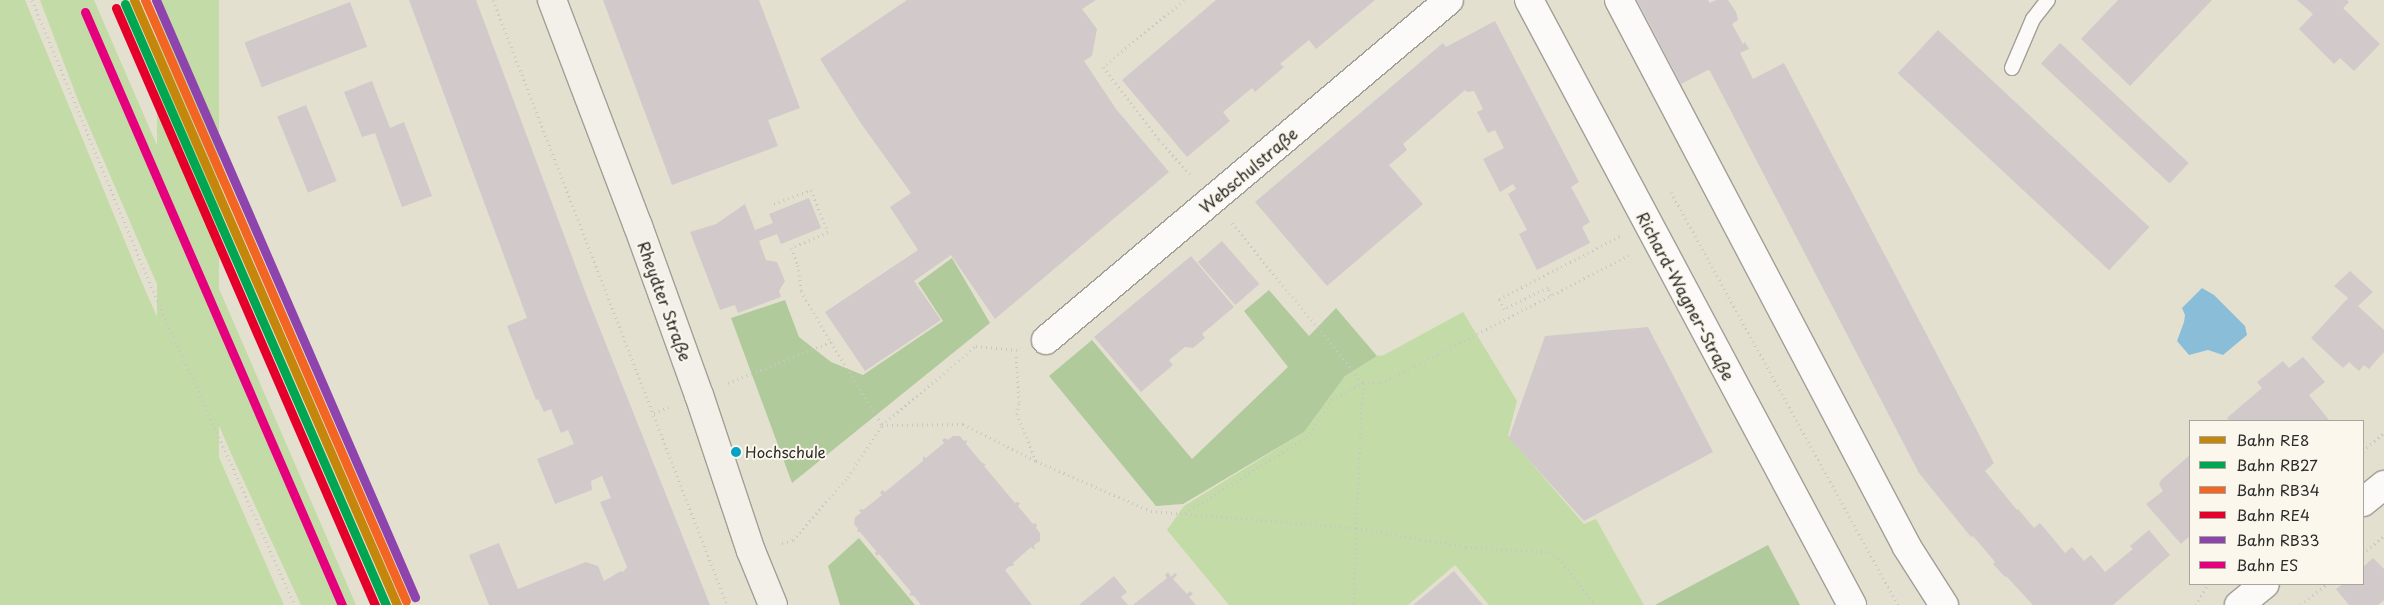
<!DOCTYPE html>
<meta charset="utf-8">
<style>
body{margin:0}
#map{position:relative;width:2384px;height:605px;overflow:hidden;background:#e4e0d0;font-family:"Playpen Sans",sans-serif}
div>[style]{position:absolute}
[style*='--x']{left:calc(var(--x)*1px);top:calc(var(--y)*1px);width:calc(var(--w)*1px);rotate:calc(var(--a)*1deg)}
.green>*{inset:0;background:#c3dba6;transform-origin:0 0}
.forest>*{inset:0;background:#b0ca9c}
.water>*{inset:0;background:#8abed8}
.building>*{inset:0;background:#d1c9ca;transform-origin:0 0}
.path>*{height:3px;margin-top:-1.5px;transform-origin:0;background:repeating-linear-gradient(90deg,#c8c7c4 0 1px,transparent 0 5px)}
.roads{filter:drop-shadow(1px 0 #a19f96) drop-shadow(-1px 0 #a19f96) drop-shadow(0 1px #a19f96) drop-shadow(0 -1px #a19f96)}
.service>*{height:14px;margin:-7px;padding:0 7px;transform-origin:7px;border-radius:7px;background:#fbfaf8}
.minor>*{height:28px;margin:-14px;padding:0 14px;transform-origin:14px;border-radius:14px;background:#fbfaf8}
.tertiary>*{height:28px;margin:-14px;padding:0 14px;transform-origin:14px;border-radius:14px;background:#fbfaf8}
.secondary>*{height:28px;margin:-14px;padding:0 14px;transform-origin:14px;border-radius:14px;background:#f3f0ea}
.rail-1>*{height:9px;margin:-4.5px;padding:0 4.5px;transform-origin:4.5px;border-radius:4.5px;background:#c4870b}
.rail-2>*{height:9px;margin:-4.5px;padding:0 4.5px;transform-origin:4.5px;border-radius:4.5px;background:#00a651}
.rail-3>*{height:9px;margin:-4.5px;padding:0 4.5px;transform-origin:4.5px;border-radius:4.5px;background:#f26522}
.rail-4>*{height:9px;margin:-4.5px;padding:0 4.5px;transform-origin:4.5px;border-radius:4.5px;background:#e4002b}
.rail-5>*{height:9px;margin:-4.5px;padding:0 4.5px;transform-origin:4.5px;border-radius:4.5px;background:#8e44ad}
.rail-6>*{height:9px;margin:-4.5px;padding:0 4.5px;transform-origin:4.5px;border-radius:4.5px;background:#e5007d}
.dots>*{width:14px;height:14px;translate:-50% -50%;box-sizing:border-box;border:2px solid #fbf7ec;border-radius:50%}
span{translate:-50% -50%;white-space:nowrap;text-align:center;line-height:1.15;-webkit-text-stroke:4px #fbf7ec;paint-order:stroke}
.bus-label{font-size:15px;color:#2b2b2b}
.left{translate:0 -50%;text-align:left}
.street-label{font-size:16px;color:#2b2b2b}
.legend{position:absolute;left:2189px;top:420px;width:175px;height:165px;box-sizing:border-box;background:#fbf7ec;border:1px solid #a8a59f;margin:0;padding:6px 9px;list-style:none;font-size:15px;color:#2b2b2b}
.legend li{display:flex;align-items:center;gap:10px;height:25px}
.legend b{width:25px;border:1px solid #a8a59f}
</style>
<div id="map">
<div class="green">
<i style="clip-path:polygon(0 0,25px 0,143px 285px,284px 605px,0 605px)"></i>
<i style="clip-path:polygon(40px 0,94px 0,356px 605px,301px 605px,234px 460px,146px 259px,79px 103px)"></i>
<i style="left:157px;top:0;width:62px;height:658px"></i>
<i style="clip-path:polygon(1463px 312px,1517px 401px,1508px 436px,1584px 524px,1596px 519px,1644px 605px,1489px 605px,1455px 565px,1408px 605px,1229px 605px,1167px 530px,1184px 506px,1304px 432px,1345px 376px,1377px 356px,1384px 355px)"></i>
</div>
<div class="forest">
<i style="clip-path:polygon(952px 258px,990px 323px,792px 483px,731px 318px,785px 300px,799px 337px,831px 362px,863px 375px,943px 321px,918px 283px)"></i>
<i style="clip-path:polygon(1269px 290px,1309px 336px,1336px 308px,1377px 356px,1345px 376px,1304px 432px,1183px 504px,1156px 506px,1049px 376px,1092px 340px,1192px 459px,1288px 367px,1244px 311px)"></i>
<i style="clip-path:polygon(859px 538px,915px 605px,840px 605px,828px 566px)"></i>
<i style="clip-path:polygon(1768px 545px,1800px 605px,1655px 605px)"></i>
</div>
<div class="water">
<i style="clip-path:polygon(2202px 288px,2214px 295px,2245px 326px,2247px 335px,2223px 355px,2208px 350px,2189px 355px,2177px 341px,2184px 322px,2185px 315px,2182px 308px)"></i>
</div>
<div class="building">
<i style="clip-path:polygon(409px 0,476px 0,586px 294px,710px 605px,489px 605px,469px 555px,499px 543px,518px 589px,586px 562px,598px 566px,604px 581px,621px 571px,623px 572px,627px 567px,600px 502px,611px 498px,602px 476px,591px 481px,592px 490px,555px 504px,537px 459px,574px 444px,568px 430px,561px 433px,551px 409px,544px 412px,538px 399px,536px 400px,507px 326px,527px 318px)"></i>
<i style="clip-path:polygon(603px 0,759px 0,800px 108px,768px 120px,778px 146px,672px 185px)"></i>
<i style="clip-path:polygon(907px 0,1096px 0,1082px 9px,1097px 29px,1092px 56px,1084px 61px,1116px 109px,1169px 172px,995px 319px,951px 255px,914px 281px,941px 320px,865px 371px,825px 312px,918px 250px,890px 207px,911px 193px,862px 125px,820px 59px)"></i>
<i style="clip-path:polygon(1216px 0,1375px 0,1316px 49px,1309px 40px,1280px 64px,1284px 67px,1255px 92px,1252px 88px,1223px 112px,1230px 121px,1187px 157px,1122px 80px)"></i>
<i style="clip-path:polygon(1637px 0,1708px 0,1710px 3px,1716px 0,1728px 0,1736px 12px,1738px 20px,1732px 24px,1743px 44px,1745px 42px,1749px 49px,1740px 53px,1753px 79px,1784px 63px,1994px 463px,1985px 471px,2017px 510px,2018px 509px,2034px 528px,2040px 523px,2065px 553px,2072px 547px,2084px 561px,2091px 555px,2105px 572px,2133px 549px,2130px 546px,2149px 530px,2170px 555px,2113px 605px,2033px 605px,2006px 576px,2005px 577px,1993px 564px,1995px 562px,1973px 536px,1971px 537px,1919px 473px,1710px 71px,1708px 70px,1681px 84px)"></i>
<i style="clip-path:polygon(2118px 0,2212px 0,2130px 86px,2081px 39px)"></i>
<i style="clip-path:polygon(2297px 0,2347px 0,2349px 2px,2343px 8px,2380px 44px,2354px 71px,2340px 58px,2334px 64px,2299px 29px,2313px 14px)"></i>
<i style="left:350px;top:2px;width:48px;height:113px;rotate:69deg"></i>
<i style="clip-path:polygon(1495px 21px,1579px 182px,1571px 187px,1590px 222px,1582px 227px,1590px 243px,1537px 270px,1519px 234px,1527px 230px,1508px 194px,1516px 189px,1513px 184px,1500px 192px,1483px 159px,1504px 148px,1495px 130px,1488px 133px,1477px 112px,1483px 109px,1474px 91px,1467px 92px,1465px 90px,1403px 144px,1407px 150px,1389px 165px,1423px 204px,1327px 286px,1255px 202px,1443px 43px,1446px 47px)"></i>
<i style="left:1938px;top:30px;width:289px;height:59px;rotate:43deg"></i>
<i style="left:2060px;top:43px;width:176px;height:28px;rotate:43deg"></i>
<i style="clip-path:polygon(372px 81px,390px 128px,404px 122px,432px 196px,402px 207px,375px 133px,362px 137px,344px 92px)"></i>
<i style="left:306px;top:105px;width:82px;height:31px;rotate:68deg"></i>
<i style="clip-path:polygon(809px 198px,821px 228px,781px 244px,777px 234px,759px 241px,766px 260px,777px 262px,785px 281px,779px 291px,781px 297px,738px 313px,735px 305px,720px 310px,690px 232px,716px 224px,745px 204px,755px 230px,773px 223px,769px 214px)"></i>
<i style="left:1222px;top:241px;width:57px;height:32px;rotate:49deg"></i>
<i style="clip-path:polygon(1191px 256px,1234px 307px,1202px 334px,1205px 338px,1193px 348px,1185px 347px,1169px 360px,1173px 365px,1141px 392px,1094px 337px)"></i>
<i style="clip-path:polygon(2350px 271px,2373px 292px,2358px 306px,2384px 330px,2384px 352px,2369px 369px,2364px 365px,2359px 371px,2349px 362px,2343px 368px,2311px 338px,2348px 298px,2334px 286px)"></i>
<i style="clip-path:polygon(1648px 327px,1713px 452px,1584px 521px,1509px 438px,1545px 336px)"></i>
<i style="clip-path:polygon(2303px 357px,2325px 382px,2309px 395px,2329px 420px,2328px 421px,2230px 421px,2227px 418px,2262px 388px,2257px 382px,2283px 361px,2289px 368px)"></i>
<i style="clip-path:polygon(953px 436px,960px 436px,964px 441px,967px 440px,966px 444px,982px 463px,986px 464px,984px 466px,1015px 503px,1017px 502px,1020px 503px,1018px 506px,1033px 524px,1035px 523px,1037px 525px,1036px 528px,1040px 533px,1040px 541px,1034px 545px,1035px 550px,1031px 547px,1013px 563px,1014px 566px,1010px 566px,1005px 570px,1032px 605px,921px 605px,914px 596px,909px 595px,911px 592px,879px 554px,877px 556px,875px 554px,876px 551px,860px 532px,857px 532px,858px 529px,854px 524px,855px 517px,861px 513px,859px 510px,862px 509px,863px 510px,882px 495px,880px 493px,882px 490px,885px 492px,923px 461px,923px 456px,926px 458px,944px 443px,942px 440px,945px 438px,948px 440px)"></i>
<i style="clip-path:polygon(2190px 455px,2190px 536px,2181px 544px,2146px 504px,2163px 491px,2159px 484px,2161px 480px)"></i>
<i style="clip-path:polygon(2373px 558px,2384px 569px,2384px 600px,2378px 605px,2349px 605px,2336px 589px,2343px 584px,2363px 584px,2363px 567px)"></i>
<i style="clip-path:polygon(1454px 571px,1483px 605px,1413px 605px)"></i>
<i style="clip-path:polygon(1168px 572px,1171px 577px,1175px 573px,1177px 575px,1173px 579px,1187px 594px,1190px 591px,1193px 594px,1189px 597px,1196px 605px,1133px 605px,1167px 578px,1165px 575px)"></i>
<i style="clip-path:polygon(1114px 576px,1127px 592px,1121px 597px,1128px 605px,1079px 605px)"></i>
</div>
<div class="path">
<i style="--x:32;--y:0;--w:325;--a:67.4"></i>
<i style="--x:157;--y:300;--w:335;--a:65.7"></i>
<i style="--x:493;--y:0;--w:649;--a:68.85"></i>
<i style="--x:1184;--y:0;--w:105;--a:140.4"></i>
<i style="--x:1103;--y:67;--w:92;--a:52.5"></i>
<i style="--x:1159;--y:140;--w:47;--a:47.6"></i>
<i style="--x:1671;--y:192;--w:471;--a:61.2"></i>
<i style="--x:774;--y:204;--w:40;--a:-21"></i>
<i style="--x:811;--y:190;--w:45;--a:68"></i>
<i style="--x:828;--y:232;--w:40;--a:156.6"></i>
<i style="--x:791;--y:248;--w:18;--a:68"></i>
<i style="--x:798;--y:265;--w:26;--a:83"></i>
<i style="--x:801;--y:291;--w:59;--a:59.5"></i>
<i style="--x:1232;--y:223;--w:207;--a:50.7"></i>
<i style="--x:1363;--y:383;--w:145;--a:92.8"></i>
<i style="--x:1356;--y:528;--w:77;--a:91.5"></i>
<i style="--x:1551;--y:295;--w:9;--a:-111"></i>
<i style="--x:1548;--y:287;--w:49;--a:153.4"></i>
<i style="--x:1504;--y:309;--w:11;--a:-117"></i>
<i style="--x:1499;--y:299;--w:136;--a:-27.5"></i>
<i style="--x:728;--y:383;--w:111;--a:-21.7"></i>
<i style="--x:831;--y:342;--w:97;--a:58.4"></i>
<i style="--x:654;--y:413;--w:16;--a:-22"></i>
<i style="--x:882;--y:425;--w:81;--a:-0.7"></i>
<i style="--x:963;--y:424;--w:82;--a:26.9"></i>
<i style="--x:1036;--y:461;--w:51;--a:-112"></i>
<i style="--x:1017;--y:414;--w:12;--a:-81"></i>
<i style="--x:1019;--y:402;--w:48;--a:-93.6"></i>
<i style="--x:2363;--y:451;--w:28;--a:-41"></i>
<i style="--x:1036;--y:461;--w:125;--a:23.5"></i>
<i style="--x:1151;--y:511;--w:206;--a:4.7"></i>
<i style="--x:1356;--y:528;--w:112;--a:9.8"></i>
<i style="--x:1466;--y:547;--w:84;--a:3.4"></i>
<i style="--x:1550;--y:552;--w:10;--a:37"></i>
<i style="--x:1558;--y:558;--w:60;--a:51"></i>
<i style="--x:1185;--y:513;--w:144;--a:-31.9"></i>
<i style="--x:1307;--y:437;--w:45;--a:-56"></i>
<i style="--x:1332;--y:400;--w:35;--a:-29"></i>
<i style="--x:1363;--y:383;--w:18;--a:0"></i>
<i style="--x:1381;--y:383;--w:38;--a:-27"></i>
<i style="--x:1415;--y:366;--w:241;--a:-27.4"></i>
<i style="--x:782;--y:543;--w:11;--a:-15"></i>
<i style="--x:793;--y:540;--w:84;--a:-48.9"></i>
<i style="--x:848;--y:477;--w:62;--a:-56.8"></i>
<i style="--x:882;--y:425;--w:123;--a:-40"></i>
<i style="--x:976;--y:346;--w:41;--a:5.6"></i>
<i style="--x:2363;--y:554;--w:28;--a:-41"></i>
<i style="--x:2196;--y:605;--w:24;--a:-60"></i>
<i style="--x:2301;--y:605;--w:33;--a:-39"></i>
</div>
<div class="roads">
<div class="service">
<i style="--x:2012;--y:68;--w:53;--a:-66.8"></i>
<i style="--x:2033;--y:19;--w:24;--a:-52"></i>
</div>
<div class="minor">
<i style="--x:1529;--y:0;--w:686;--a:61.9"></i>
<i style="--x:1619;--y:0;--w:618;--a:62.23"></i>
<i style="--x:1907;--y:547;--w:69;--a:57.5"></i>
<i style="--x:1046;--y:340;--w:527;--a:-40.15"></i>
</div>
<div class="tertiary">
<i style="--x:2363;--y:502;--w:27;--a:-39"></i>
<i style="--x:2239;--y:605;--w:33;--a:-39"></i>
</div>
<div class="secondary">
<i style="--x:552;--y:0;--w:242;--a:69.2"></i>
<i style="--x:638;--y:226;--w:180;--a:70.2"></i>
<i style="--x:699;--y:395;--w:164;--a:71.6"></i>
<i style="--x:751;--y:551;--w:58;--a:67.8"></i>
</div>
</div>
<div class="rail-1">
<i style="--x:134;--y:0;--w:660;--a:66.5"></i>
</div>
<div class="rail-2">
<i style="--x:125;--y:4;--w:655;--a:66.53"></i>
</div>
<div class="rail-3">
<i style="--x:145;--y:0;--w:655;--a:66.53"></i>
</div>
<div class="rail-4">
<i style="--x:116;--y:8;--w:651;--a:66.55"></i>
</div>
<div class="rail-5">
<i style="--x:156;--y:0;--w:651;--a:66.55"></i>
</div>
<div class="rail-6">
<i style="--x:85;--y:12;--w:646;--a:66.57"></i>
</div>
<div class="dots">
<i style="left:736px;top:452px;background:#02a3c6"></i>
</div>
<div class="bus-label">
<span class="left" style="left:745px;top:452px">Hochschule</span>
</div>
<div class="street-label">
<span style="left:1248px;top:170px;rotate:-40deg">Webschulstraße</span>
<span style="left:1686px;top:296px;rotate:62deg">Richard-Wagner-Straße</span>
<span style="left:665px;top:301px;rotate:70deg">Rheydter Straße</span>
</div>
<ul class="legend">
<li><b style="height:6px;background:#c4870b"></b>Bahn RE8</li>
<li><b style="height:6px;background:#00a651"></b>Bahn RB27</li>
<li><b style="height:6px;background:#f26522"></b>Bahn RB34</li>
<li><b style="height:6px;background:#e4002b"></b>Bahn RE4</li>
<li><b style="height:6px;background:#8e44ad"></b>Bahn RB33</li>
<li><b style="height:6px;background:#e5007d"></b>Bahn ES</li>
</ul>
</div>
